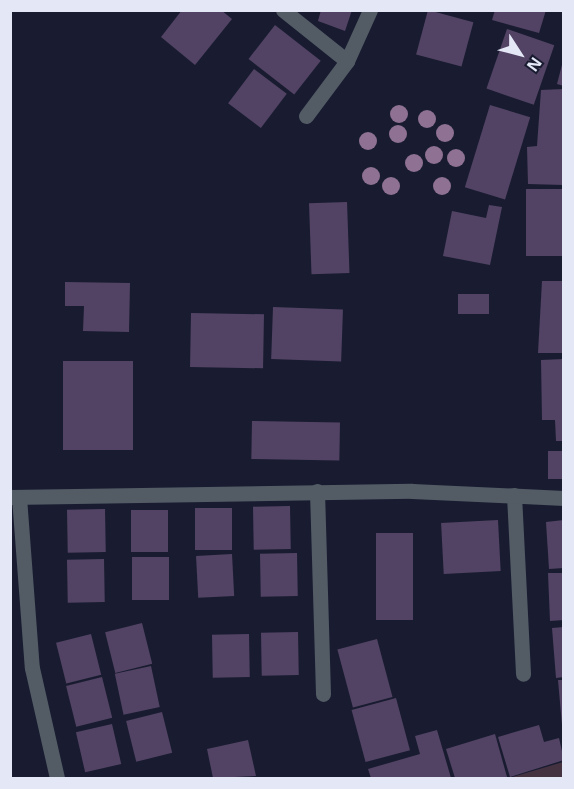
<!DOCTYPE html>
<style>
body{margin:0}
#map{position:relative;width:574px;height:789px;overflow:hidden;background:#191c31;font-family:"Open Sans",sans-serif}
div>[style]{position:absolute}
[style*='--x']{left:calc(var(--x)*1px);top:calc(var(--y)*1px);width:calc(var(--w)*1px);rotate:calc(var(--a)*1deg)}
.green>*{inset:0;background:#443241}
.building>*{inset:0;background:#524364;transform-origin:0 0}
.lane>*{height:15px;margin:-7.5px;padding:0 7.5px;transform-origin:7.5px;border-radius:7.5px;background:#535c65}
.street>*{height:15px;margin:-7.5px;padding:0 7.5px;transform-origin:7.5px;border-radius:7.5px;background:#535c65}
.trees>*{width:18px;height:18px;margin:-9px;border-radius:50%;background:#8e7193}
span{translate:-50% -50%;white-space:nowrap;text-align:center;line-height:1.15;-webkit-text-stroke:5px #191c31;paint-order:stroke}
.frame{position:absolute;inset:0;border:12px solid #e4e7f6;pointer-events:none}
.north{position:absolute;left:490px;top:24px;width:60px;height:60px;-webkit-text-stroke:4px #191c31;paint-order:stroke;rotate:126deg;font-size:16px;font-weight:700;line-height:24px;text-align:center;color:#e4e7f6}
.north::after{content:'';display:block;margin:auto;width:21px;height:27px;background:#e4e7f6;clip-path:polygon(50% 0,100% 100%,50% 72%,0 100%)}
</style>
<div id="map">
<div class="green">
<i style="clip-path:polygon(563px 762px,563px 778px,509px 778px)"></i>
</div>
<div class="building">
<i style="clip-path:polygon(182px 10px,221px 10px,232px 19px,195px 65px,161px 37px)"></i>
<i style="clip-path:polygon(321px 10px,352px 10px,345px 31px,318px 21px)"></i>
<i style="left:428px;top:10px;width:47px;height:46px;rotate:15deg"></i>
<i style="clip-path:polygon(495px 10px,546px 10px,539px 33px,492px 20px)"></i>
<i style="left:275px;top:25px;width:58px;height:43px;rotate:38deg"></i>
<i style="left:507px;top:29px;width:50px;height:63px;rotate:19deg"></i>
<i style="clip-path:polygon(563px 61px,564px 61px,564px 86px,557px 84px)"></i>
<i style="left:254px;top:69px;width:41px;height:43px;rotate:37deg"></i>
<i style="clip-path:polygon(564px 89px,564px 185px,528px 184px,527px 147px,537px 146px,541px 90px)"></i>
<i style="left:490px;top:105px;width:42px;height:86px;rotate:17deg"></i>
<i style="left:564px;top:189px;width:67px;height:38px;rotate:90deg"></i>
<i style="left:347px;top:202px;width:71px;height:38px;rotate:88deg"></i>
<i style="clip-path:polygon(489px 205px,502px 207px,490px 265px,443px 256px,452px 211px,486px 218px)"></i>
<i style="clip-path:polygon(542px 281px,564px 281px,564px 353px,538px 353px)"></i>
<i style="clip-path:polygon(65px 282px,130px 283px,129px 332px,83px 331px,84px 306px,65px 306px)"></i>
<i style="left:489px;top:294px;width:20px;height:31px;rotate:90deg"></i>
<i style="left:273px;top:307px;width:70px;height:52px;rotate:2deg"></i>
<i style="left:191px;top:313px;width:73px;height:54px;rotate:1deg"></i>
<i style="clip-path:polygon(564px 359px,564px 441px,556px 441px,555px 420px,542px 420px,541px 360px)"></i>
<i style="left:63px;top:361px;width:70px;height:89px"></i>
<i style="left:252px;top:421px;width:88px;height:38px;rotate:1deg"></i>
<i style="left:564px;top:451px;width:28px;height:16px;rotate:90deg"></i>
<i style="left:290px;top:506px;width:43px;height:37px;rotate:89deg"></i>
<i style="left:232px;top:508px;width:42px;height:37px;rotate:90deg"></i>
<i style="left:105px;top:509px;width:43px;height:38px;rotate:89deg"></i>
<i style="left:168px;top:510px;width:42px;height:37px;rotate:90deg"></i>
<i style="left:498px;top:520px;width:51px;height:57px;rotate:87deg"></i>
<i style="clip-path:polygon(564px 520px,564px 568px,549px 569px,546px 522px)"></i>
<i style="left:376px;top:533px;width:37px;height:87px"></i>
<i style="left:297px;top:553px;width:43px;height:37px;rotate:89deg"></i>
<i style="left:232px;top:554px;width:42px;height:36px;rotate:87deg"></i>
<i style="left:132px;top:557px;width:37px;height:43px"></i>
<i style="left:104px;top:559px;width:43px;height:37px;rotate:89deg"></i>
<i style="clip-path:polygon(548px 573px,564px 573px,564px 620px,550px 621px)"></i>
<i style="left:142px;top:623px;width:42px;height:38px;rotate:76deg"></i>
<i style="clip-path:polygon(564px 627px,564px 677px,556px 678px,552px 628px)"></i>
<i style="left:298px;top:632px;width:43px;height:37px;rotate:89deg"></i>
<i style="left:91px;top:634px;width:42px;height:36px;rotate:76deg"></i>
<i style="left:249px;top:634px;width:43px;height:37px;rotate:89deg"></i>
<i style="left:377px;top:639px;width:60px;height:41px;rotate:75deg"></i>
<i style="left:151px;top:666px;width:42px;height:37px;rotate:78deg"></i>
<i style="left:102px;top:677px;width:42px;height:37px;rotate:76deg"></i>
<i style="clip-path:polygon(558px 680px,564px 680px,564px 725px,562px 725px)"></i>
<i style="left:396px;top:698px;width:54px;height:46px;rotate:75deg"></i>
<i style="left:162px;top:712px;width:42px;height:37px;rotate:76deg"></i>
<i style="left:112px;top:724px;width:41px;height:37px;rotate:77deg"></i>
<i style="clip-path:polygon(539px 725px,544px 742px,559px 738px,564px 760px,510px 777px,498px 737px)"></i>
<i style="clip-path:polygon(437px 730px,451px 778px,371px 778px,368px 769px,420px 754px,415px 736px)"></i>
<i style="clip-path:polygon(495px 734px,507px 777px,455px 778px,446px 749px)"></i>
<i style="clip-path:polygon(248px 740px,256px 776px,213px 778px,207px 749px)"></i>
</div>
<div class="lane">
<i style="--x:283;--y:10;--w:82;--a:38.6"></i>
<i style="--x:306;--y:116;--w:69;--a:-53.3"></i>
<i style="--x:347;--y:61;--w:56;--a:-65.7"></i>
<i style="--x:317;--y:491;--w:203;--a:88.3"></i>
<i style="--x:514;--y:495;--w:179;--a:87.1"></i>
</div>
<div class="street">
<i style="--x:10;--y:497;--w:402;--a:-0.9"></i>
<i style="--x:412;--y:491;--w:152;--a:2.6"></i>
<i style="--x:19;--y:497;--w:171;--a:85.7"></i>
<i style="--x:32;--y:668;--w:113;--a:77.2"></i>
</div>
<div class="trees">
<i style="left:399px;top:114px"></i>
<i style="left:427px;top:119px"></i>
<i style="left:445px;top:133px"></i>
<i style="left:398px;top:134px"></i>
<i style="left:368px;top:141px"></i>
<i style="left:434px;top:155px"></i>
<i style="left:456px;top:158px"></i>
<i style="left:414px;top:163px"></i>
<i style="left:371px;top:176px"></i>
<i style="left:391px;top:186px"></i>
<i style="left:442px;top:186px"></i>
</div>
<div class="frame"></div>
<div class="north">N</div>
</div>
